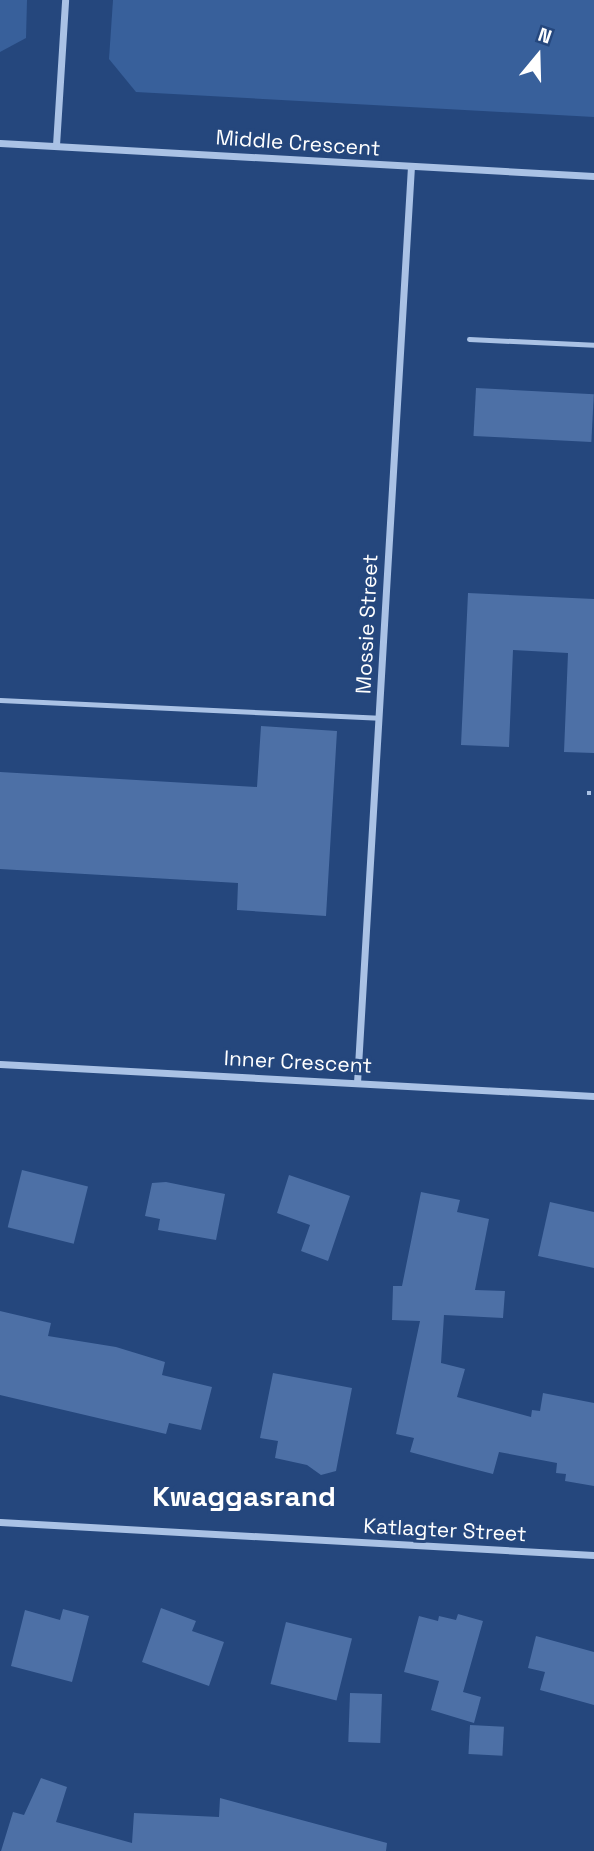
<!DOCTYPE html>
<style>
body{margin:0}
#map{position:relative;width:594px;height:1851px;overflow:hidden;background:#25477d;font-family:"Space Grotesk",sans-serif}
div>[style]{position:absolute}
[style*='--x']{left:calc(var(--x)*1px);top:calc(var(--y)*1px);width:calc(var(--w)*1px);rotate:calc(var(--a)*1deg)}
.green>*{inset:0;background:#38609b}
.building>*{inset:0;background:#4d70a6;transform-origin:0 0}
.path>*{height:4.5px;margin-top:-2.25px;transform-origin:0;background:repeating-linear-gradient(90deg,#aac2e5 0 3.5px,transparent 0 8.5px)}
.lane>*{height:5px;margin:-2.5px;padding:0 2.5px;transform-origin:2.5px;border-radius:2.5px;background:#aac2e5}
.street>*{height:7px;margin:-3.5px;padding:0 3.5px;transform-origin:3.5px;border-radius:3.5px;background:#aac2e5}
span{translate:-50% -50%;white-space:nowrap;text-align:center;line-height:1.15;-webkit-text-stroke:6px #25477d;paint-order:stroke}
.street-label{font-size:21px;color:#fff}
.district-label{font-size:28px;color:#fff;font-weight:700}
.north{position:absolute;left:503px;top:21px;width:70px;height:70px;-webkit-text-stroke:5px #25477d;paint-order:stroke;rotate:19deg;font-size:19px;font-weight:700;line-height:28px;text-align:center;color:#fff}
.north::after{content:'';display:block;margin:auto;width:24px;height:32px;background:#fff;clip-path:polygon(50% 0,100% 100%,50% 72%,0 100%)}
</style>
<div id="map">
<div class="green">
<i style="clip-path:polygon(0 0,27px 0,26px 38px,0 52px)"></i>
<i style="clip-path:polygon(113px 0,594px 0,594px 117px,136px 92px,109px 59px)"></i>
</div>
<div class="building">
<i style="left:476px;top:388px;width:118px;height:48px;rotate:3deg"></i>
<i style="clip-path:polygon(468px 593px,594px 599px,594px 753px,564px 752px,568px 653px,513px 650px,509px 747px,461px 745px)"></i>
<i style="clip-path:polygon(261px 726px,337px 731px,326px 916px,237px 910px,238px 883px,0 869px,0 772px,257px 787px)"></i>
<i style="left:22px;top:1170px;width:68px;height:59px;rotate:14deg"></i>
<i style="clip-path:polygon(289px 1175px,350px 1196px,328px 1261px,301px 1251px,310px 1225px,277px 1213px)"></i>
<i style="clip-path:polygon(166px 1182px,225px 1194px,216px 1240px,158px 1230px,160px 1219px,145px 1216px,152px 1183px)"></i>
<i style="clip-path:polygon(421px 1192px,460px 1200px,457px 1212px,489px 1219px,475px 1290px,505px 1291px,503px 1318px,444px 1315px,441px 1363px,465px 1369px,457px 1397px,531px 1417px,532px 1410px,540px 1411px,543px 1393px,594px 1403px,594px 1486px,565px 1481px,566px 1474px,556px 1473px,557px 1463px,499px 1452px,493px 1474px,458px 1465px,410px 1452px,414px 1438px,396px 1434px,420px 1321px,392px 1320px,393px 1286px,402px 1286px)"></i>
<i style="clip-path:polygon(550px 1202px,594px 1212px,594px 1268px,538px 1256px)"></i>
<i style="clip-path:polygon(0 1311px,51px 1323px,48px 1336px,116px 1347px,165px 1362px,162px 1375px,212px 1387px,201px 1430px,169px 1423px,166px 1434px,0 1395px)"></i>
<i style="clip-path:polygon(273px 1373px,352px 1388px,336px 1471px,321px 1475px,307px 1465px,275px 1458px,278px 1441px,260px 1438px)"></i>
<i style="clip-path:polygon(161px 1608px,196px 1621px,192px 1631px,224px 1642px,209px 1686px,142px 1662px)"></i>
<i style="clip-path:polygon(63px 1609px,89px 1616px,72px 1682px,11px 1666px,25px 1610px,60px 1620px)"></i>
<i style="clip-path:polygon(458px 1614px,483px 1621px,463px 1692px,481px 1697px,474px 1723px,431px 1710px,439px 1681px,404px 1672px,419px 1616px,438px 1621px,439px 1616px,456px 1620px)"></i>
<i style="left:286px;top:1622px;width:68px;height:64px;rotate:14deg"></i>
<i style="clip-path:polygon(536px 1636px,594px 1652px,594px 1705px,540px 1690px,545px 1672px,528px 1668px)"></i>
<i style="left:350px;top:1693px;width:32px;height:49px;rotate:2deg"></i>
<i style="left:470px;top:1725px;width:34px;height:29px;rotate:3deg"></i>
<i style="clip-path:polygon(41px 1778px,67px 1787px,56px 1822px,132px 1843px,134px 1813px,219px 1817px,220px 1798px,387px 1843px,386px 1851px,1px 1851px,13px 1812px,24px 1815px)"></i>
</div>
<div class="path">
<i style="--x:587;--y:793;--w:7;--a:0"></i>
</div>
<div class="lane">
<i style="--x:469;--y:339;--w:125;--a:2.7"></i>
<i style="--x:0;--y:700;--w:379;--a:2.7"></i>
</div>
<div class="street">
<i style="--x:0;--y:143;--w:595;--a:3.18"></i>
<i style="--x:56;--y:145;--w:145;--a:-86.4"></i>
<i style="--x:0;--y:1064;--w:595;--a:3.08"></i>
<i style="--x:357;--y:1083;--w:918;--a:-86.63"></i>
<i style="--x:0;--y:1522;--w:595;--a:3.18"></i>
</div>
<div class="street-label">
<span style="left:298px;top:143px;rotate:4deg">Middle Crescent</span>
<span style="left:367px;top:624px;rotate:-87deg">Mossie Street</span>
<span style="left:298px;top:1062px;rotate:3deg">Inner Crescent</span>
<span style="left:445px;top:1530px;rotate:3deg">Katlagter Street</span>
</div>
<div class="district-label">
<span style="left:244px;top:1496px">Kwaggasrand</span>
</div>
<div class="north">N</div>
</div>
